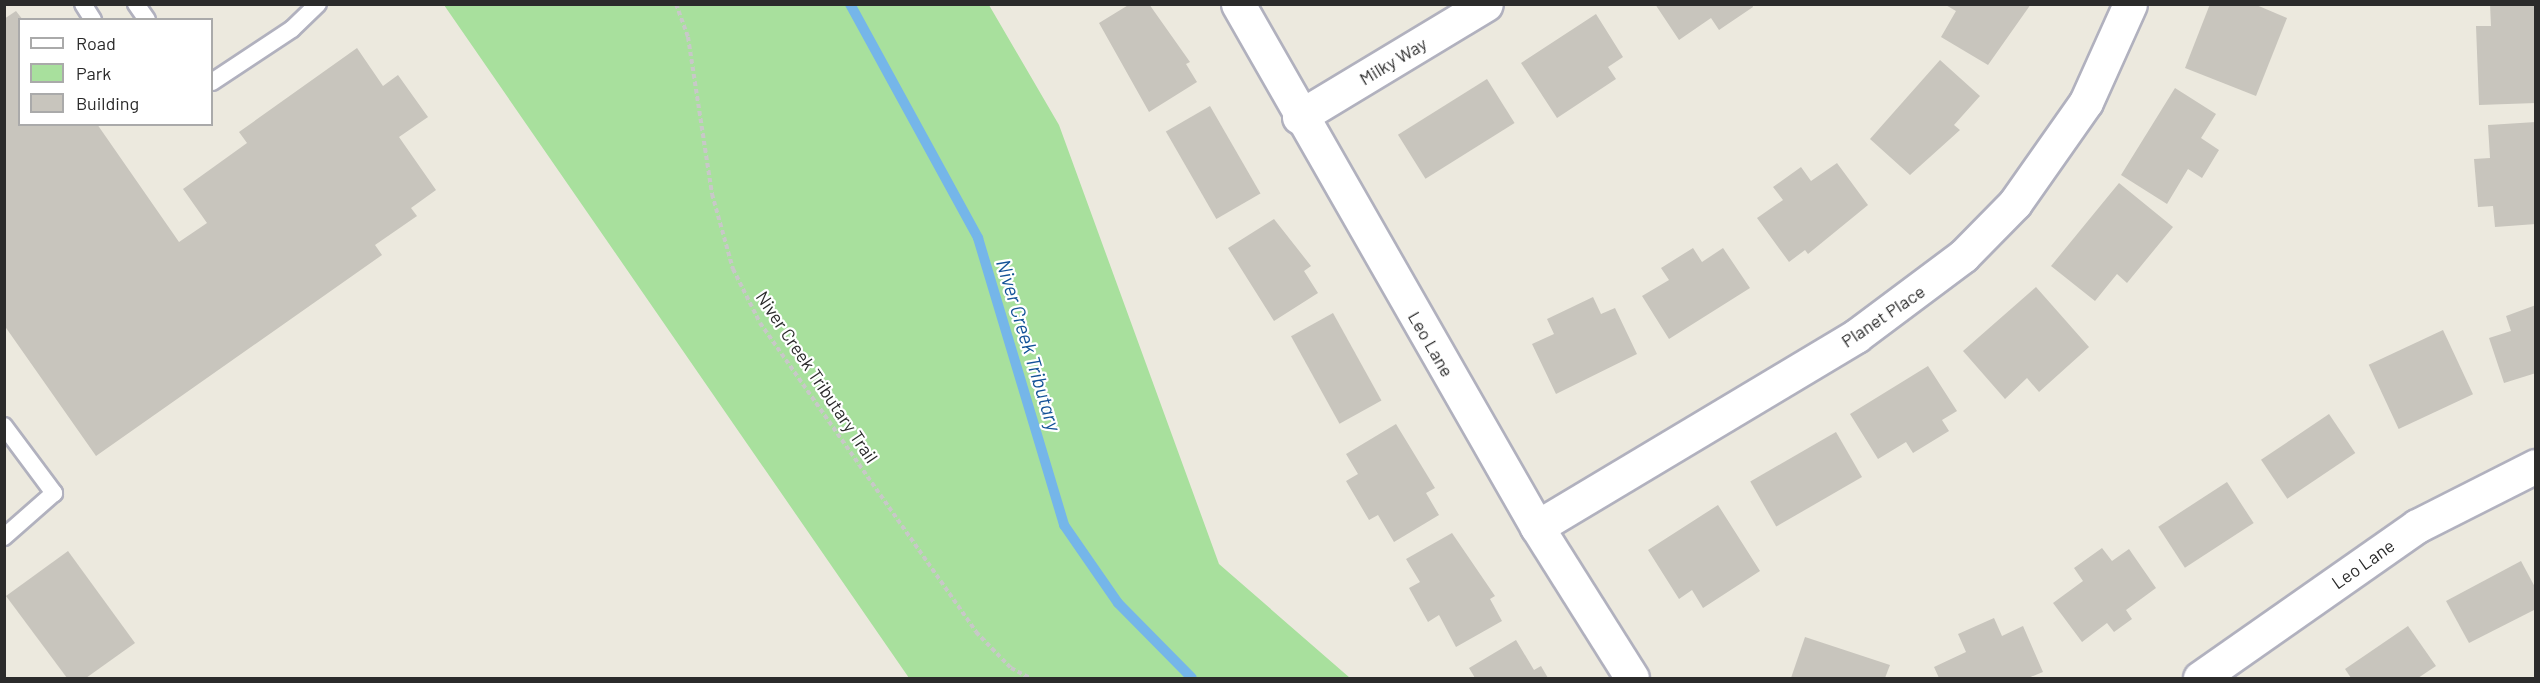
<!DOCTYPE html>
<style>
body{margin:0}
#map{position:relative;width:2540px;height:683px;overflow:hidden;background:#ece9de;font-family:Barlow,sans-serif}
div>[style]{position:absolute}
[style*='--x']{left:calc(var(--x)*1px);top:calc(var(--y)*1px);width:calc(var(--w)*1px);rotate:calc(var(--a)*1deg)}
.green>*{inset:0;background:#a8e09d}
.stream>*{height:10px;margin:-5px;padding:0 5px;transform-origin:5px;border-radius:5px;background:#75b6e9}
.building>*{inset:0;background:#c8c5bd;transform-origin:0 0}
.path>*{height:4px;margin-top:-2px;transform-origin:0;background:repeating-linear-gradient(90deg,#c8c8c8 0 4.5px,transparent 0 7.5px)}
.roads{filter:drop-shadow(2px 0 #b1b1be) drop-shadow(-2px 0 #b1b1be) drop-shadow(0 2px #b1b1be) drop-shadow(0 -2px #b1b1be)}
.lane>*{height:16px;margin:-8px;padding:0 8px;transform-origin:8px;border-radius:8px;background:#fff}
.street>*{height:33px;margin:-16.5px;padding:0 16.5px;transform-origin:16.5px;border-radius:16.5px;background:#fff}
span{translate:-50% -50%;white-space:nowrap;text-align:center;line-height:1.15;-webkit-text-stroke:4.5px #fff;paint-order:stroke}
.street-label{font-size:18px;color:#2b2b2b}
.water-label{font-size:20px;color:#135297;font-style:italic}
.frame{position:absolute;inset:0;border:6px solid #2b2b2b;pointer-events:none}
.legend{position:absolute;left:18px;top:18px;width:195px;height:108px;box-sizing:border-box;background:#fff;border:2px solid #aaa;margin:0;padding:8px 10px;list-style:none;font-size:18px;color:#2b2b2b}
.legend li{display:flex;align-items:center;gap:12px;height:30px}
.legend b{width:30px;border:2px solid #aaa}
</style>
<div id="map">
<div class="green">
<i style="clip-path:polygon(444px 5px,989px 5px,1059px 125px,1219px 564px,1350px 678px,909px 678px)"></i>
</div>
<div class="stream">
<i style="--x:850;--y:4;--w:267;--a:61.3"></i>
<i style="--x:978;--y:238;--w:300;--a:73.3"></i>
<i style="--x:1064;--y:525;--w:95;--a:55.3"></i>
<i style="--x:1118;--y:603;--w:105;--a:45.4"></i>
</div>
<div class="building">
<i style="clip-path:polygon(1130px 4px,1149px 4px,1190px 62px,1186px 64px,1197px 82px,1149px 112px,1099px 23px)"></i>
<i style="clip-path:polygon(1655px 4px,1752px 4px,1753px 7px,1719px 30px,1711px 18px,1679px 40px)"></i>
<i style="clip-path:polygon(1944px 4px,2031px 4px,1988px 65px,1941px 37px,1956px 11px)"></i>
<i style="clip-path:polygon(2210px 4px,2254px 4px,2287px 18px,2256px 96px,2185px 68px)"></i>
<i style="clip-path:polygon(2490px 4px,2536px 4px,2536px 103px,2479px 105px,2476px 26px,2491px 26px)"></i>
<i style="clip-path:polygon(16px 11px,23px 20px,20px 124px,97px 124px,179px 242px,207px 223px,183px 189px,247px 143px,239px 132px,357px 48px,383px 86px,398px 75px,428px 117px,399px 137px,436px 190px,411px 208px,417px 216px,375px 245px,382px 255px,96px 456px,4px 325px,4px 19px)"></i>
<i style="clip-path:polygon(1596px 14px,1623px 57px,1608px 67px,1616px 79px,1557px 118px,1521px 63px)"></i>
<i style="clip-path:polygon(1940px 60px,1980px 96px,1954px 125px,1960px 130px,1910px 175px,1870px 139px)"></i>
<i style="left:1487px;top:79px;width:52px;height:105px;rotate:58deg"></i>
<i style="clip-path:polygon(2175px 88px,2216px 114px,2201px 138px,2219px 150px,2202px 178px,2188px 169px,2167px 204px,2121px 175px)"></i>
<i style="left:1210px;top:106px;width:101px;height:51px;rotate:60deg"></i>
<i style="clip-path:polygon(2536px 122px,2536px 224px,2495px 227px,2493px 206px,2478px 207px,2474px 159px,2490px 158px,2488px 125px)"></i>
<i style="clip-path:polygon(1837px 163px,1868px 205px,1808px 254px,1805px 250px,1789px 262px,1757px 218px,1783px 200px,1773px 187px,1801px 167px,1811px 181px)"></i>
<i style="clip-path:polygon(2119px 183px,2173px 227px,2127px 283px,2117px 274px,2095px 301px,2051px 266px)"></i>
<i style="clip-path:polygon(1274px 219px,1311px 266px,1304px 271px,1318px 293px,1274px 321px,1228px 248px)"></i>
<i style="clip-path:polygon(1693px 248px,1702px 262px,1723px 248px,1750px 288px,1669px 339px,1642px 296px,1669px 280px,1661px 268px)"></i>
<i style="clip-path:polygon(2036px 287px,2089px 347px,2039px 392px,2027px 378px,2005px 399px,1963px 351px)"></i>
<i style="clip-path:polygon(1593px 297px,1601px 314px,1615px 308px,1637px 354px,1556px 394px,1532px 344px,1554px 334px,1547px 319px)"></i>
<i style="clip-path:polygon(2536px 305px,2536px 373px,2504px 383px,2489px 338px,2511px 331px,2506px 316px)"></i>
<i style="left:1333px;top:313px;width:100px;height:48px;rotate:61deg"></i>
<i style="left:2443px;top:330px;width:71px;height:82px;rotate:65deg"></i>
<i style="clip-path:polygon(1928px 366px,1957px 411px,1942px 420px,1949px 431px,1913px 453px,1906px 442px,1878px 459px,1850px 414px)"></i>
<i style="left:2329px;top:414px;width:47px;height:82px;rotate:56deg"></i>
<i style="clip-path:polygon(1396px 424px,1435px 488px,1426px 493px,1439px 515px,1394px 542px,1378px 515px,1369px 520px,1346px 481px,1358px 474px,1346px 454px)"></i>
<i style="left:1836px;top:432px;width:52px;height:99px;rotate:60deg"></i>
<i style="left:2227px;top:482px;width:49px;height:82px;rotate:57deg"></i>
<i style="clip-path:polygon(1718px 505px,1760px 571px,1703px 608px,1692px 590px,1679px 599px,1648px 550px)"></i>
<i style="clip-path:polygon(1452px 533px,1495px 596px,1490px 599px,1502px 621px,1456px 647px,1439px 615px,1428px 622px,1409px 588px,1420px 582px,1406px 559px)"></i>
<i style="clip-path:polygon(2102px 548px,2112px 561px,2129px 549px,2156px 588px,2126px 610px,2132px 619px,2114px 632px,2107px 623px,2082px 642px,2053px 603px,2083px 581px,2074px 568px)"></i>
<i style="clip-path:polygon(68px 551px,135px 643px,86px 678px,67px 678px,6px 596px)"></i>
<i style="clip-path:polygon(2521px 561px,2536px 589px,2536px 609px,2469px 643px,2446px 601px)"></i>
<i style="clip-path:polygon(1994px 618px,2002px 636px,2023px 626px,2043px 672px,2028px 678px,1939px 678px,1934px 667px,1966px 652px,1958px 634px)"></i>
<i style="clip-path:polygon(2408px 626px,2436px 666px,2418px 678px,2351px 678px,2345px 669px)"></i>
<i style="clip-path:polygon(1805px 637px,1890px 665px,1885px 678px,1791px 678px)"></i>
<i style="clip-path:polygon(1516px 640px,1534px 670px,1541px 666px,1548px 678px,1475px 678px,1469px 668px)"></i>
</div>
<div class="path">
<i style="--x:676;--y:4;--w:35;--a:70"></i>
<i style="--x:688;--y:37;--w:159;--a:81.3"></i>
<i style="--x:712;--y:194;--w:78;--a:74.4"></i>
<i style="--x:733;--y:269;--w:60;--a:63.4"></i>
<i style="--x:760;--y:323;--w:377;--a:55"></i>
<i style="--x:976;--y:632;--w:50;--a:45.8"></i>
<i style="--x:1011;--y:668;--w:21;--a:28"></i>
</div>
<div class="roads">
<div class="lane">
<i style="--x:83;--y:4;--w:19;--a:58"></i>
<i style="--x:136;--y:4;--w:19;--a:55"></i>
<i style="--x:212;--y:82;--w:96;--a:-33.5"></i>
<i style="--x:292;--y:29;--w:36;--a:-44"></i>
<i style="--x:4;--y:426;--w:84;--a:53.3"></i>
<i style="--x:54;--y:493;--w:67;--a:138.7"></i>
</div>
<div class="street">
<i style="--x:1238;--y:4;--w:602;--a:60.24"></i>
<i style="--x:1537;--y:527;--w:178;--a:57.8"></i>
<i style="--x:1299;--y:117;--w:218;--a:-31.1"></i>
<i style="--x:1537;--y:527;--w:372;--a:-30.9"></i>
<i style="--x:1856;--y:336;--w:134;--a:-36.8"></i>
<i style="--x:1963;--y:256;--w:74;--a:-45.5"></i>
<i style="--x:2015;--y:203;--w:123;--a:-54.9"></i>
<i style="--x:2086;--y:102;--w:107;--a:-65.8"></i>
<i style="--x:2200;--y:678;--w:265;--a:-35"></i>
<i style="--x:2417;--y:526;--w:133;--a:-26.8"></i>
</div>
</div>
<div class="street-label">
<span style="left:1393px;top:61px;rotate:-31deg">Milky Way</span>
<span style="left:1883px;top:316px;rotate:-34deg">Planet Place</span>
<span style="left:1431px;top:344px;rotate:60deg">Leo Lane</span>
<span style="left:817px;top:377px;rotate:56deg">Niver Creek Tributary Trail</span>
<span style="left:2363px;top:564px;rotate:-35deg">Leo Lane</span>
</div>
<div class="water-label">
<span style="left:1029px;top:345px;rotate:73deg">Niver Creek Tributary</span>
</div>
<div class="frame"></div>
<ul class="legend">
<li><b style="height:8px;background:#fff"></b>Road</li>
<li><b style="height:16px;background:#a8e09d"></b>Park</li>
<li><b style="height:16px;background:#c8c5bd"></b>Building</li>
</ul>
</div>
